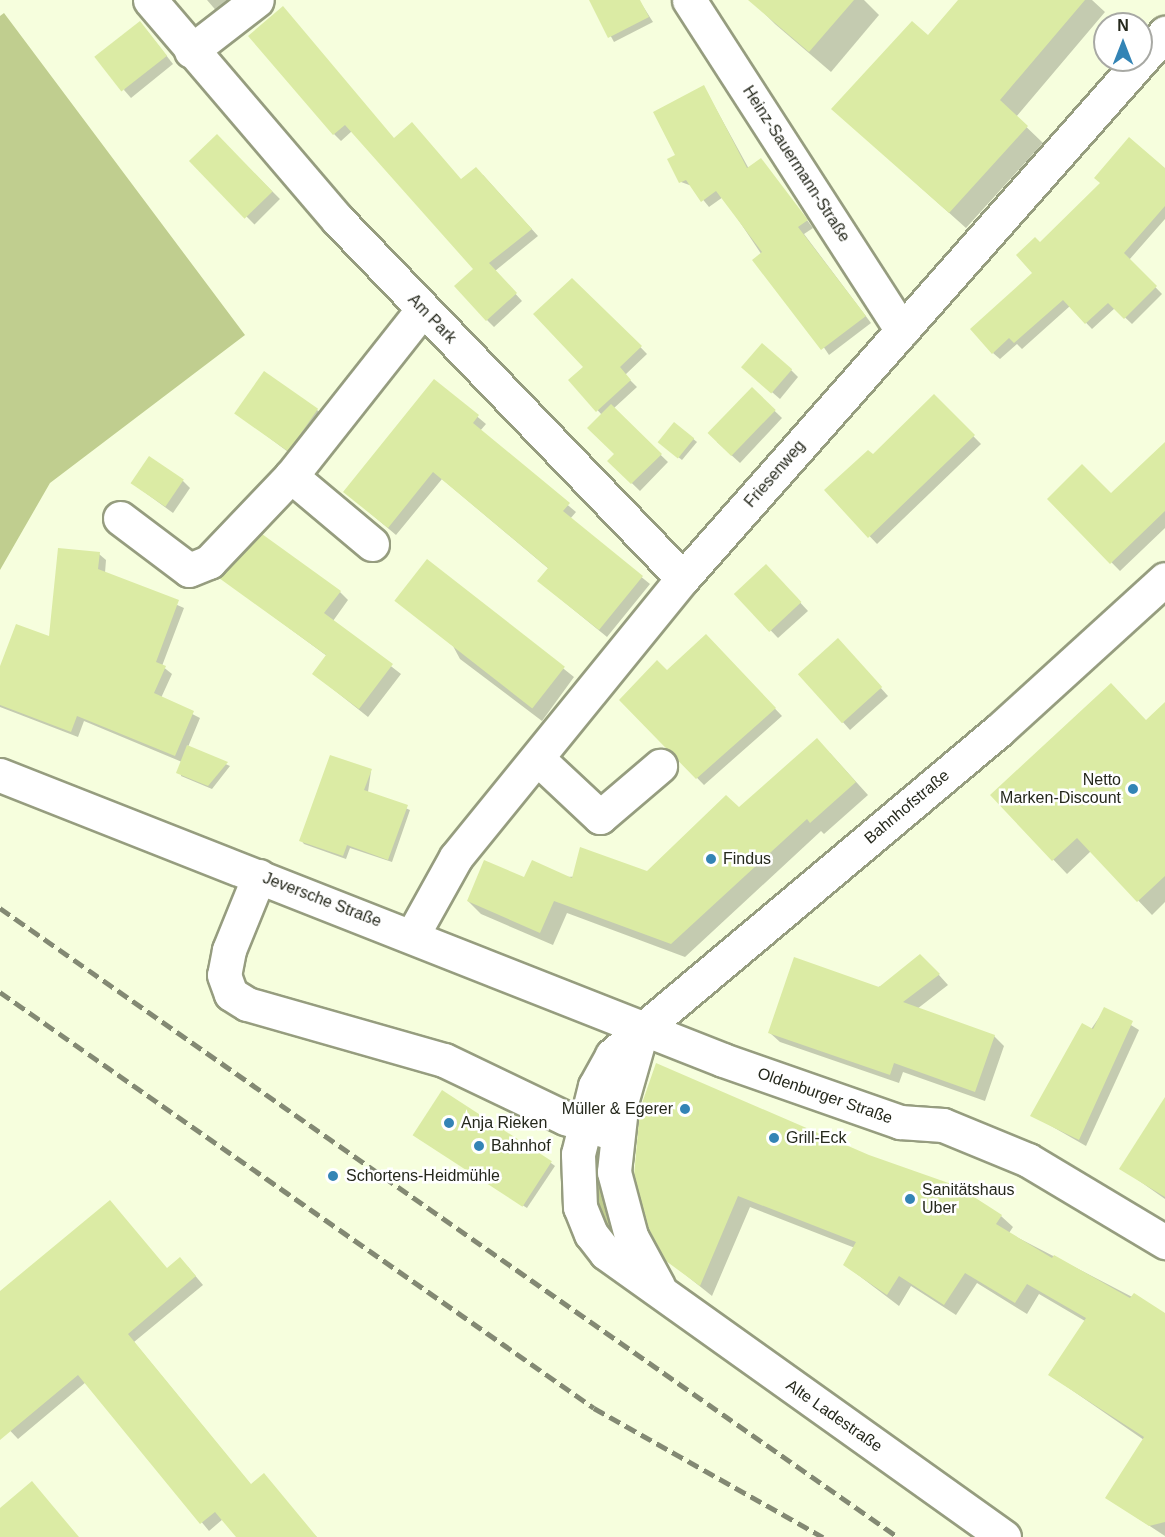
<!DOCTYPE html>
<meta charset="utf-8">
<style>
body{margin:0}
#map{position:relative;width:1165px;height:1537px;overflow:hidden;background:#f6fedd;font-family:Arial,sans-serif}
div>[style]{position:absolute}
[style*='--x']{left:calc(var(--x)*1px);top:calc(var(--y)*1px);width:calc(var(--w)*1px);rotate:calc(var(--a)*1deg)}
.green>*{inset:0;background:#c0ce8f}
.shadow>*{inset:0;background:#0003;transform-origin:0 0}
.building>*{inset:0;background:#dbeba4;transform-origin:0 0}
.roads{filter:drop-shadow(2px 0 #969d7f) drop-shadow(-2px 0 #969d7f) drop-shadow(0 2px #969d7f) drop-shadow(0 -2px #969d7f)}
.minor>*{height:33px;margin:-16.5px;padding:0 16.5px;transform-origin:16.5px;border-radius:16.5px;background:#fff}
.rail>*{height:4.5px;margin-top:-2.25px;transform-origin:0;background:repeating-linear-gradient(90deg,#838973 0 12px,transparent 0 18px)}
.dots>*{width:16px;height:16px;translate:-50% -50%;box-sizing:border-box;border:3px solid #fff;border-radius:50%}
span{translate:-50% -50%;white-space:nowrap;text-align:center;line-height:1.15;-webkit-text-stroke:5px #fff;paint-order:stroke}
.street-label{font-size:16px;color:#25281c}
.poi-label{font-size:16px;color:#25281c}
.right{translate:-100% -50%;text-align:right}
.left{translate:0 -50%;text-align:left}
.north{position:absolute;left:1093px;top:12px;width:60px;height:60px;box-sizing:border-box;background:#fff;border:2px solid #a8a9a4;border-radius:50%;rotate:0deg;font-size:16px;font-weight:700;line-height:24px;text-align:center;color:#25281c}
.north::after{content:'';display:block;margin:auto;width:21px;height:27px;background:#3384b5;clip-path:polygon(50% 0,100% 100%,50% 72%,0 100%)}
</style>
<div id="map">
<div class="green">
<i style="clip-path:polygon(4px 13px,245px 335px,50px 483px,0 570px,0 16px)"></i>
<i style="clip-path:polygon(590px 1164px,598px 1165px,623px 1247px,599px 1232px)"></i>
</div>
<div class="shadow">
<i style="clip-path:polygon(207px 0,237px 0,219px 14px)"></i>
<i style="clip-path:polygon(591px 0,639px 0,653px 22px,614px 42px)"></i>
<i style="clip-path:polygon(758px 0,864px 0,879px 15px,831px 72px,775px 24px,755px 4px)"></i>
<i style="clip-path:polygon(960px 0,1092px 0,1105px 12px,1016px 117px,1043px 143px,966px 228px,833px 109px,928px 37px)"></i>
<i style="clip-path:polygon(283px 8px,394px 139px,462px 181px,483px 175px,538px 236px,495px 271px,522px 301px,494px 327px,487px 320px,475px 269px,352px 131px,341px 141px,334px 134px)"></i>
<i style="clip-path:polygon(147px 31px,173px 64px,131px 98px,124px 90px)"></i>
<i style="clip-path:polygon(704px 87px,749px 169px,767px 167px,813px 228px,804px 234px,871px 323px,829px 355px,723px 197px,709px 207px,692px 186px,681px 182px,677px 155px)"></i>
<i style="left:217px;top:136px;width:89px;height:36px;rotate:45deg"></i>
<i style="clip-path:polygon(1165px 170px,1165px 219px,1129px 260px,1162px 294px,1132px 324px,1115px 308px,1092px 329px,1070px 306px,1022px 349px,1017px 344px,1000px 359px,993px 353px,1035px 273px,1040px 244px)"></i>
<i style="clip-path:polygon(623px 329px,647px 354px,625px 375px,637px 387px,613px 409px,668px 462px,640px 491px,609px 461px,616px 454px,602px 415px,570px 380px)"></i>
<i style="clip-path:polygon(791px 370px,798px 377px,780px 399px,751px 374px)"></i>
<i style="clip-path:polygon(435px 381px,486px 424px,480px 431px,576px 512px,570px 519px,650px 584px,607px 637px,547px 588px,549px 569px,442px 479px,396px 535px,345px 492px)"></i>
<i style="clip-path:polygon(752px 389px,782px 418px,740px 463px,717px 442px)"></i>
<i style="clip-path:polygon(934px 396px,981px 444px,877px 544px,826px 490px,873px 456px)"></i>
<i style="clip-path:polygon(317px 410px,325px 417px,295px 457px,236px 413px)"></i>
<i style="clip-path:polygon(675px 424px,697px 442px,682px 460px,663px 445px)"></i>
<i style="clip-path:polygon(1165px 444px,1165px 528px,1120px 571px,1049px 499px,1111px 495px)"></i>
<i style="clip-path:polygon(183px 481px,190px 488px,173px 513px,132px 483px)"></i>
<i style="clip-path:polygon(99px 554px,106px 560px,105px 573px,184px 608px,162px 666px,172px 674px,161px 698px,200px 718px,188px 747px,230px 766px,212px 789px,181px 776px,182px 762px,84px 721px,78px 737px,0 707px,0 670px,50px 638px)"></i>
<i style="clip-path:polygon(428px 561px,574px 677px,542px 721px,460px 659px,453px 646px,397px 601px)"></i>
<i style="clip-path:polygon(773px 573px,808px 611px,778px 638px,736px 594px)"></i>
<i style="clip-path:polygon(221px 578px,340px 592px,348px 600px,333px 621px,401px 674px,368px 717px,314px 674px,327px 656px)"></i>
<i style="clip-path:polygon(706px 636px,782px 716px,704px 785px,621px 700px,667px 672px)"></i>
<i style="clip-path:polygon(845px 648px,888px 696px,850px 730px,800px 674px)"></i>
<i style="clip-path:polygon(1165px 704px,1165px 902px,1152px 915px,1091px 851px,1067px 874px,992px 795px,1146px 721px)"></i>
<i style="clip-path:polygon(830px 753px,868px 795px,824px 834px,821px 831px,685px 957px,567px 913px,553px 945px,481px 914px,468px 901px,525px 879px,647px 873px)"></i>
<i style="clip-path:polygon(371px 771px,368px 792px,410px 810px,392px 862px,350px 848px,346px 859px,304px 844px,301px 840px)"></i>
<i style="clip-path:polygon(930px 965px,948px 985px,917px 1009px,994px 1036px,1004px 1046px,985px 1101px,903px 1072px,899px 1083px,780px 1042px,770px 1033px)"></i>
<i style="clip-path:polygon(1105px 1009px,1139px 1030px,1086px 1146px,1032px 1115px)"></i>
<i style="clip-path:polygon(1165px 1100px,1165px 1199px,1121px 1168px)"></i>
<i style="clip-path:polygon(418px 1138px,551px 1163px,555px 1166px,527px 1208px)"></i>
<i style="clip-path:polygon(636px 1176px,1001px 1216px,1013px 1227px,1009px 1233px,1165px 1314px,1165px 1536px,1107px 1498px,1144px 1440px,1050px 1375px,1085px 1321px,1039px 1294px,1027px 1314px,977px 1283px,956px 1315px,911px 1286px,899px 1306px,845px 1265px,855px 1248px,750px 1207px,712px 1296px,667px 1260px)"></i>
<i style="clip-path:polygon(188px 1267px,203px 1285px,134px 1342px,251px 1485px,317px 1537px,238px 1537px,223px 1519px,209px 1531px,86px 1382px,18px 1439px,0 1420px,0 1293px)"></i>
</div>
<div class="building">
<i style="clip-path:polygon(589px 0,640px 0,649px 17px,608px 38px)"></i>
<i style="clip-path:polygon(748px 0,854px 0,809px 52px)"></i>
<i style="clip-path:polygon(958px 0,1085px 0,1000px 100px,1028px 126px,949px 213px,831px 109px,912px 21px,928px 35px)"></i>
<i style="clip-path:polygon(283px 6px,394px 138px,412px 122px,461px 179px,476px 167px,532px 229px,489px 263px,517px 293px,486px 321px,454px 286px,473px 269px,345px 125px,333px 135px,248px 36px)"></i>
<i style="left:140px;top:21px;width:44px;height:58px;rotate:52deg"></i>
<i style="clip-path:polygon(704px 85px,747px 168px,761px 158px,808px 220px,798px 227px,866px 316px,821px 350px,752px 260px,762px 252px,716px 191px,701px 202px,686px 180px,679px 183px,667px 159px,675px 155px,653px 112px)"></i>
<i style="left:217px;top:134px;width:80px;height:39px;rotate:46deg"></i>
<i style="clip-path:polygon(1129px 137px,1165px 168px,1165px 206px,1124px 253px,1157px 286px,1124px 319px,1108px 303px,1085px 324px,1063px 300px,1014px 343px,1009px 338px,992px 354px,970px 329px,1032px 273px,1016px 255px,1035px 237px,1040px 242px,1100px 183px,1094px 178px)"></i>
<i style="clip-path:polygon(572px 278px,642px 346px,620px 367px,631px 380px,596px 412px,568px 380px,583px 367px,533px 314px)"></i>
<i style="left:762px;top:343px;width:40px;height:32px;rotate:41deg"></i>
<i style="left:264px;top:371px;width:66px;height:52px;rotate:35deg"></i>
<i style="clip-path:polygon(434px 379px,479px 415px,473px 423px,570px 503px,563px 511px,643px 576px,599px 630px,537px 581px,548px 568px,433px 472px,388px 528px,343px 492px)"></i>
<i style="left:752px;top:387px;width:33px;height:64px;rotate:44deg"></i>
<i style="clip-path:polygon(934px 394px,975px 435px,868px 538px,824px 490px,868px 450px,873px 454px)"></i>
<i style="clip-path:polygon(611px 404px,662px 454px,631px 484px,607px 461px,614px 454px,587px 428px)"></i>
<i style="left:674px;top:422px;width:26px;height:26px;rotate:39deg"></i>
<i style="clip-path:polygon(1165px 442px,1165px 511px,1110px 564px,1047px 499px,1082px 464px,1111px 493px)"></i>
<i style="left:149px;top:456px;width:42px;height:33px;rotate:34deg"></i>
<i style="clip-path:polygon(262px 534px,341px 591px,324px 613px,393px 664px,359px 709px,312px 674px,326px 655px,219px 578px)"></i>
<i style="clip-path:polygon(58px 548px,100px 552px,98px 569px,179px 600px,156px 662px,166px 666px,154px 693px,194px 711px,175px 756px,77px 716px,71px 732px,0 705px,0 666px,16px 624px,49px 636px)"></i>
<i style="left:427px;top:559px;width:175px;height:53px;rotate:38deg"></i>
<i style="left:766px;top:564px;width:52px;height:44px;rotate:47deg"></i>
<i style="clip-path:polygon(706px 634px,776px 708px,696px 779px,619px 700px,657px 660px,667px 670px)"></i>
<i style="left:838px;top:638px;width:66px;height:54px;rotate:48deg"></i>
<i style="clip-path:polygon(1111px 683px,1146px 720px,1165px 702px,1165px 876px,1137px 902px,1077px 838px,1052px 861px,990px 795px)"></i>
<i style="clip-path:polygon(817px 738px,856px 782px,810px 823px,807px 819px,671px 944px,554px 901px,540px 933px,467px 901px,484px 860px,524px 877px,532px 860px,572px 878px,580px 847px,647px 871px,726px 795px,739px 807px)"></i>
<i style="clip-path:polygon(187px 745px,228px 762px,208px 786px,176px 773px)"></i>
<i style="clip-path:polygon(330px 755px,372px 769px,364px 790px,408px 805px,388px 860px,347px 845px,343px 856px,299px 841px)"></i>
<i style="clip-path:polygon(920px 954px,940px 974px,903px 1002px,995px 1035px,975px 1092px,894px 1063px,890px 1075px,768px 1033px,794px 957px,879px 987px)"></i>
<i style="clip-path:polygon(1104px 1007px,1133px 1021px,1079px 1140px,1030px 1116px,1082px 1023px,1093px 1029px)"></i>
<i style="clip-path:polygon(656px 1063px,869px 1155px,957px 1186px,1002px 1215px,996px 1224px,1052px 1258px,1054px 1255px,1130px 1298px,1134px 1293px,1165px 1313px,1165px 1522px,1149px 1526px,1105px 1498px,1144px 1437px,1048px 1375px,1086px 1318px,1027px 1284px,1015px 1303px,965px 1273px,944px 1305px,899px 1276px,887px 1295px,843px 1265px,856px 1242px,738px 1196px,700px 1286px,666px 1261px,649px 1229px,634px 1176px,640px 1109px)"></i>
<i style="left:442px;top:1090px;width:131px;height:54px;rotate:33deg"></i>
<i style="clip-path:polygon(1165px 1097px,1165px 1197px,1119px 1169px)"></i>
<i style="clip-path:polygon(110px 1200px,167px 1268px,180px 1257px,196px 1276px,128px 1334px,251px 1484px,264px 1473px,317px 1537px,236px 1537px,215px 1512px,200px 1524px,78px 1375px,0 1440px,0 1291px)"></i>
<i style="clip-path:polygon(32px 1481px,52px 1505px,79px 1537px,0 1537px,0 1508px)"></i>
</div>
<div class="roads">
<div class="minor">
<i style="--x:150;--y:0;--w:289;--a:49.5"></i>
<i style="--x:338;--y:220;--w:497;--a:46.1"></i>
<i style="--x:689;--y:0;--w:393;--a:57.2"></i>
<i style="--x:191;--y:51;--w:83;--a:-37.7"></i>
<i style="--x:120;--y:518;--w:86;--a:37"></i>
<i style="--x:189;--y:570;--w:22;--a:-22"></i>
<i style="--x:209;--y:562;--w:119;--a:-46.4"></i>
<i style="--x:372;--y:544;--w:106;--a:-140"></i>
<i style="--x:291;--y:476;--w:211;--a:-51.7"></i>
<i style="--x:538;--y:759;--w:85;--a:43.1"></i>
<i style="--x:600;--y:817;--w:79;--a:-40.4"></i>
<i style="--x:0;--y:775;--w:777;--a:21.51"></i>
<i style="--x:723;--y:1060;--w:188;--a:19.3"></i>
<i style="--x:900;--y:1122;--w:43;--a:4"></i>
<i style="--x:943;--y:1125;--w:92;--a:22.4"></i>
<i style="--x:1028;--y:1160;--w:160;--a:30.9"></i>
<i style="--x:259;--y:876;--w:80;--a:112.1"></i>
<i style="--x:229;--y:950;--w:25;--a:101"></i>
<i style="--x:224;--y:975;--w:20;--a:70"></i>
<i style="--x:231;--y:994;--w:19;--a:32"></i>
<i style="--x:247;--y:1004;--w:205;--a:15.9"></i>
<i style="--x:444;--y:1060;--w:134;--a:25.6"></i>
<i style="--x:565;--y:1118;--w:52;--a:17.7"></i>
<i style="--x:412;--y:936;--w:90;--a:-60.9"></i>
<i style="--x:456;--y:857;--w:360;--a:-50.9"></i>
<i style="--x:683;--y:578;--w:728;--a:-48.51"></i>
<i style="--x:642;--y:1029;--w:73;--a:105.9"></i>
<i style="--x:622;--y:1099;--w:73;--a:96.3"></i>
<i style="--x:614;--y:1172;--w:66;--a:75.1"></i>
<i style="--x:631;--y:1236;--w:57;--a:61.6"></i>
<i style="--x:1004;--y:1537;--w:489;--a:-144.5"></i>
<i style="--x:606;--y:1253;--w:24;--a:-128"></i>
<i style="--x:591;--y:1234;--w:29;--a:-112"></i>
<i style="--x:580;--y:1207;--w:53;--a:-92.2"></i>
<i style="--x:578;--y:1154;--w:70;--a:-76"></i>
<i style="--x:595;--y:1086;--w:35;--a:-61"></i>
<i style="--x:612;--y:1055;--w:505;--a:-40.02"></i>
<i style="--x:999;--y:730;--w:224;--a:-42.3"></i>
</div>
</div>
<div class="rail">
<i style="--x:0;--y:908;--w:1096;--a:35.01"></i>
<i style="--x:0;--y:992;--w:725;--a:35"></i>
<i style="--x:594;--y:1408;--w:263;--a:29.4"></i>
</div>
<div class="dots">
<i style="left:1133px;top:789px;background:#3384b5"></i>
<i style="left:711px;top:859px;background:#3384b5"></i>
<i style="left:685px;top:1109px;background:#3384b5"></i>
<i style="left:449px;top:1123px;background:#3384b5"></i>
<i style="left:774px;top:1138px;background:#3384b5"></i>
<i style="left:479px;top:1146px;background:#3384b5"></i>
<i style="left:333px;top:1176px;background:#3384b5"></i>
<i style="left:910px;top:1199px;background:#3384b5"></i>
</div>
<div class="street-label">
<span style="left:796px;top:164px;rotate:57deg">Heinz-Sauermann-Straße</span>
<span style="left:432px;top:319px;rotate:46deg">Am Park</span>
<span style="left:775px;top:474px;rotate:-49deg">Friesenweg</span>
<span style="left:907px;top:807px;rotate:-40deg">Bahnhofstraße</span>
<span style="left:322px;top:900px;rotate:21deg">Jeversche Straße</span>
<span style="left:825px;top:1096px;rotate:19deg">Oldenburger Straße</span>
<span style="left:834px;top:1416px;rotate:35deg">Alte Ladestraße</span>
</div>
<div class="poi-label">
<span class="right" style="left:1121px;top:789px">Netto<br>Marken-Discount</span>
<span class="left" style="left:723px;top:859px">Findus</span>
<span class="right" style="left:673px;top:1109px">Müller &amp; Egerer</span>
<span class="left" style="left:461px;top:1123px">Anja Rieken</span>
<span class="left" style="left:786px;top:1138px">Grill-Eck</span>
<span class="left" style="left:491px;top:1146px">Bahnhof</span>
<span class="left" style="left:346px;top:1176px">Schortens-Heidmühle</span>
<span class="left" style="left:922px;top:1199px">Sanitätshaus<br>Uber</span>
</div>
<div class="north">N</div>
</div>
